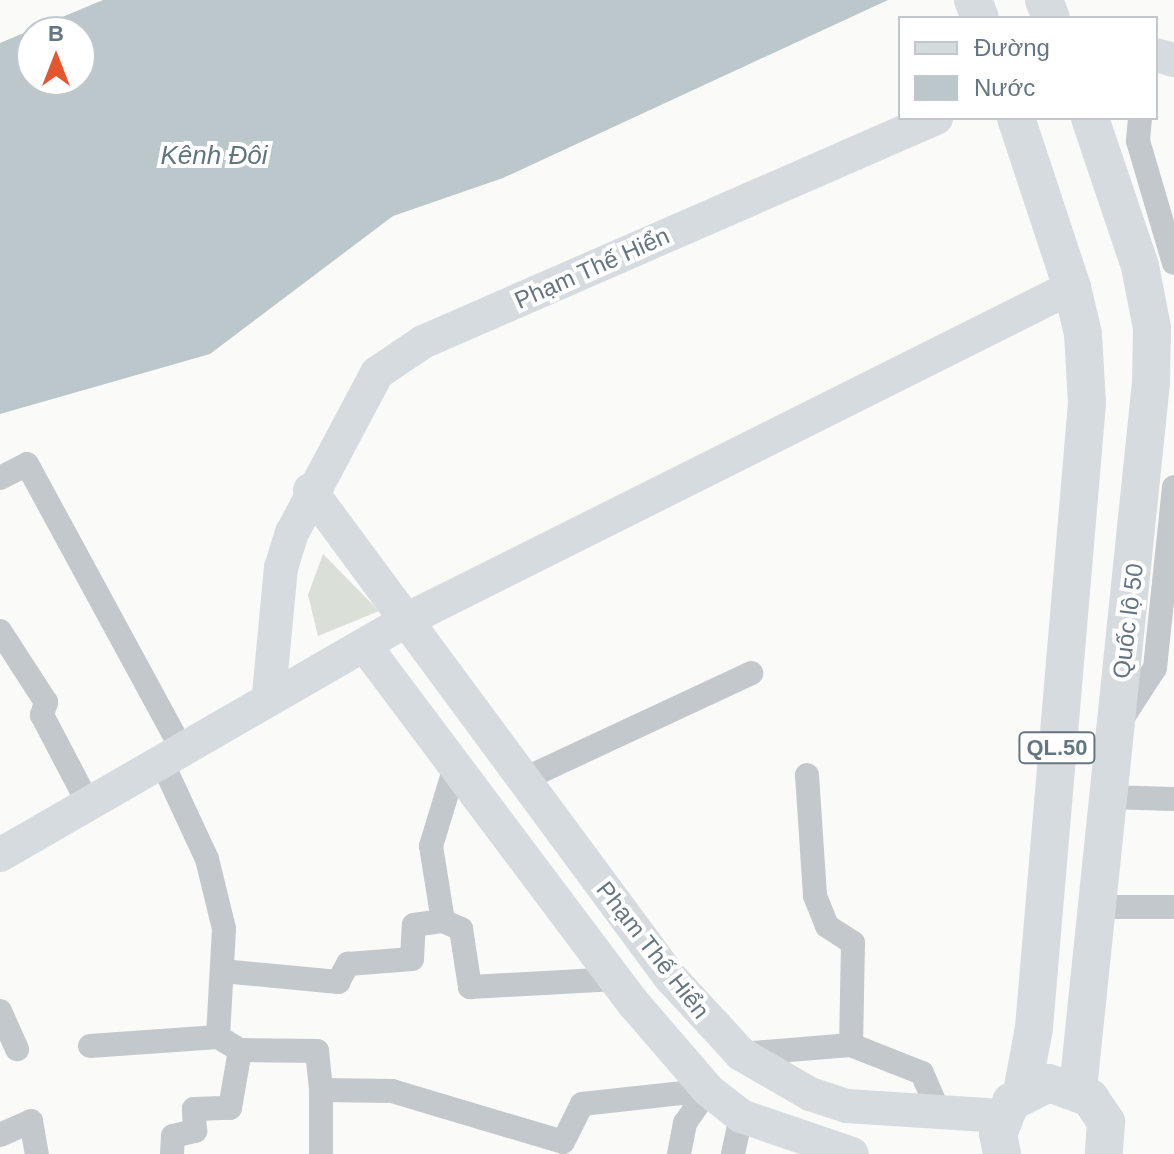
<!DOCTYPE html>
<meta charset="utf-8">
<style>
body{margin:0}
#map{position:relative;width:1174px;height:1154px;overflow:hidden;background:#fafaf8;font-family:Helvetica,sans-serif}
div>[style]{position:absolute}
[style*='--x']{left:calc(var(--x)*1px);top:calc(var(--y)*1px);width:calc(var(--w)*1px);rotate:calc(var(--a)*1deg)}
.green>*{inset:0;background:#dadfd7}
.water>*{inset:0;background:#bbc7cb}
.minor>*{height:24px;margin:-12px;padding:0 12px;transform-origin:12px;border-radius:12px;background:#c3c8cc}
.secondary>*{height:34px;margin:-17px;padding:0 17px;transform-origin:17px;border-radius:17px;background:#d6dbdf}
.primary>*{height:38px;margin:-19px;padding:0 19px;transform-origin:19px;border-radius:19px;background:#d6dbdf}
span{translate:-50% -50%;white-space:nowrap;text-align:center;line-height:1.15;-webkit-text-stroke:8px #fff;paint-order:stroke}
.shield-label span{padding:2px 6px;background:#fff;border:2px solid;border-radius:6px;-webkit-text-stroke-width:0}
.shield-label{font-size:22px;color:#657683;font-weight:700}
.street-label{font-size:24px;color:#657683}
.water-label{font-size:26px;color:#60757c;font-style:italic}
.legend{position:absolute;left:898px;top:16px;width:260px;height:104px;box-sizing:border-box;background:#fff;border:2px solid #c1c8cd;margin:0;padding:10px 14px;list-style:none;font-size:24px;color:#657683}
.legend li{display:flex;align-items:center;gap:16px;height:40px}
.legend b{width:40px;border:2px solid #c1c8cd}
.north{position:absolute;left:16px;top:16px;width:80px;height:80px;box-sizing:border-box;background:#fff;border:2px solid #c1c8cd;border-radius:50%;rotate:0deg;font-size:22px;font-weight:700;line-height:32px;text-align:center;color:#657683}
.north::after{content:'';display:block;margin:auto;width:28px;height:36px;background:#e4572e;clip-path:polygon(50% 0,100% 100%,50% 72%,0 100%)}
</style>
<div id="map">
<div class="green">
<i style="clip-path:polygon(323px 554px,379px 611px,318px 636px,308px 595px)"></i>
</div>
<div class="water">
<i style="clip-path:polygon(evenodd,103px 0,888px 0,503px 178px,393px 216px,210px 354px,0 414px,0 43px,103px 0,32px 32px,80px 32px,80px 80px,32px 80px,32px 32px)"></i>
</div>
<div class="minor">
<i style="--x:1140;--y:118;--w:23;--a:95"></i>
<i style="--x:1138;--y:141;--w:127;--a:73.6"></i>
<i style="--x:0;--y:478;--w:30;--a:-27"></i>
<i style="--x:27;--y:464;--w:323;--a:61.5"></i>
<i style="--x:0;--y:631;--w:85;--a:57.1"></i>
<i style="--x:46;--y:702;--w:14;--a:107"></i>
<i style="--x:42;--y:715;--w:99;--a:62.4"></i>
<i style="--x:1120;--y:722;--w:64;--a:-57.1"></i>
<i style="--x:1155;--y:668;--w:182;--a:-84"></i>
<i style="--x:161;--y:760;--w:109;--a:65.1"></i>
<i style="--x:207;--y:859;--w:72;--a:76.3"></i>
<i style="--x:224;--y:929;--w:108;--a:93.2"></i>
<i style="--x:807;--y:775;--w:121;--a:86.2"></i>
<i style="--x:815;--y:896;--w:32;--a:68"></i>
<i style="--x:827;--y:926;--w:31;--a:33"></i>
<i style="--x:853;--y:943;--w:102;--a:91.1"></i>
<i style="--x:522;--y:780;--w:253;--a:-25"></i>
<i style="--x:1106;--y:797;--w:68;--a:1.7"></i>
<i style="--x:1096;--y:907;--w:78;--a:0"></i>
<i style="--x:443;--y:921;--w:76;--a:-99.1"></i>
<i style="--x:431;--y:846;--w:83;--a:-73.1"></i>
<i style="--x:222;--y:971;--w:117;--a:5.4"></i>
<i style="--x:338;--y:982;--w:21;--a:-61"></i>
<i style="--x:348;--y:964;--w:64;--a:-4.5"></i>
<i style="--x:412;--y:959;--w:34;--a:-87"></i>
<i style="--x:414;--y:925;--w:29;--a:-8"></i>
<i style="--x:443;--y:921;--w:20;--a:24"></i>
<i style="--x:461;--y:929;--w:59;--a:81.2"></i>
<i style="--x:470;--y:987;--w:146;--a:-3.1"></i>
<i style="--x:0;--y:1011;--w:42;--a:65.9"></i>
<i style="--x:218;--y:1037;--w:26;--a:31"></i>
<i style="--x:240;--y:1050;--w:77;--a:0.7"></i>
<i style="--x:317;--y:1051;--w:39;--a:84"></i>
<i style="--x:321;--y:1090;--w:71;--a:0.8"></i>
<i style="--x:392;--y:1091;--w:178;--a:16.6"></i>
<i style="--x:563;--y:1142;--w:42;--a:-63.4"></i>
<i style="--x:582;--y:1104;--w:127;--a:-6.3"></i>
<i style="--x:90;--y:1046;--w:128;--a:-4"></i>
<i style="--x:741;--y:1054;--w:110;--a:-4.7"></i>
<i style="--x:851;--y:1045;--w:76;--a:21.5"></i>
<i style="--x:922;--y:1073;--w:46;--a:66.8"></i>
<i style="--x:0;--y:1135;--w:34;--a:-24"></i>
<i style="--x:31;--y:1121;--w:34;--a:80"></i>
<i style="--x:172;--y:1154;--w:18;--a:-87"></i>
<i style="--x:173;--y:1136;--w:23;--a:-13"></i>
<i style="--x:195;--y:1131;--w:22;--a:-93"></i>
<i style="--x:194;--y:1109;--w:36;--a:-2"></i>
<i style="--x:230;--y:1108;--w:59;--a:-80.2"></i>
<i style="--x:321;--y:1154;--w:64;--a:-90"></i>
<i style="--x:679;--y:1154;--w:32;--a:-79"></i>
<i style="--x:685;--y:1123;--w:40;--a:-55.1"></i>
<i style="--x:733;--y:1154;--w:39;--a:-78"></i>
</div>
<div class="secondary">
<i style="--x:1156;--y:55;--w:19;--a:16"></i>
<i style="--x:310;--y:490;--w:606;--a:53.53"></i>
<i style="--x:670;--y:977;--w:105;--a:47.3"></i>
<i style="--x:741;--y:1054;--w:80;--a:30.1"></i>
<i style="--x:810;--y:1094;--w:39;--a:18"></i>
<i style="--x:847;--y:1106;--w:155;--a:3.7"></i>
<i style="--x:365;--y:646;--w:449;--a:53.1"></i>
<i style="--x:635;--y:1005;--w:112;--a:49.3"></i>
<i style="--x:708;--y:1090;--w:42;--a:38.2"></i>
<i style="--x:741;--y:1116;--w:117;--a:18.9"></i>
<i style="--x:269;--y:694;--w:127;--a:-84.6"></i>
<i style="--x:281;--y:568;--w:37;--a:-73"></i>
<i style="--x:292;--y:533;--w:181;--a:-62"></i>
<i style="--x:377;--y:373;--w:55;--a:-34"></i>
<i style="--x:423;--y:342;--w:560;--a:-23.59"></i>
<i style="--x:0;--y:855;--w:471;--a:-30"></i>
<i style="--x:408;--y:619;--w:742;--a:-26.57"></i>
</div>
<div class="primary">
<i style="--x:973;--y:0;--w:19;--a:69"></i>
<i style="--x:1044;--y:0;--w:19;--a:69"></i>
<i style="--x:1016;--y:118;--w:178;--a:71.7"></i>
<i style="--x:1072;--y:287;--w:48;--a:76.8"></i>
<i style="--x:1083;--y:334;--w:69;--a:86.7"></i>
<i style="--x:1087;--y:403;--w:627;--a:94.85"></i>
<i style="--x:1034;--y:1028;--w:65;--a:100.6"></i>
<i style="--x:1078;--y:1089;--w:711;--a:-84.1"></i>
<i style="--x:1151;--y:382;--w:54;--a:-88.9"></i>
<i style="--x:1152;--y:328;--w:63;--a:-101"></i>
<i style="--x:1140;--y:266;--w:156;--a:-108.7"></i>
<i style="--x:1002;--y:1154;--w:20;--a:-101"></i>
<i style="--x:998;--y:1134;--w:35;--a:-68"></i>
<i style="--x:1011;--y:1102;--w:42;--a:-26.6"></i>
<i style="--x:1049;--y:1083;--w:44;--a:20.1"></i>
<i style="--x:1090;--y:1098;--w:29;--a:56"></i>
<i style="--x:1106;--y:1122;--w:32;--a:94"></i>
</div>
<div class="shield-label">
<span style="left:1057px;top:748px">QL.50</span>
</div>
<div class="street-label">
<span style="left:592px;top:268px;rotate:-24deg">Phạm Thế Hiển</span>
<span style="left:1128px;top:621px;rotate:-83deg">Quốc lộ 50</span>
<span style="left:653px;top:950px;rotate:52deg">Phạm Thế Hiển</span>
</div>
<div class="water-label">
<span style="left:214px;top:156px">Kênh Đôi</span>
</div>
<ul class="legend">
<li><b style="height:10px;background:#d6dbdf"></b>Đường</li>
<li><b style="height:22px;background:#bbc7cb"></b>Nước</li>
</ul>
<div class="north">B</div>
</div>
